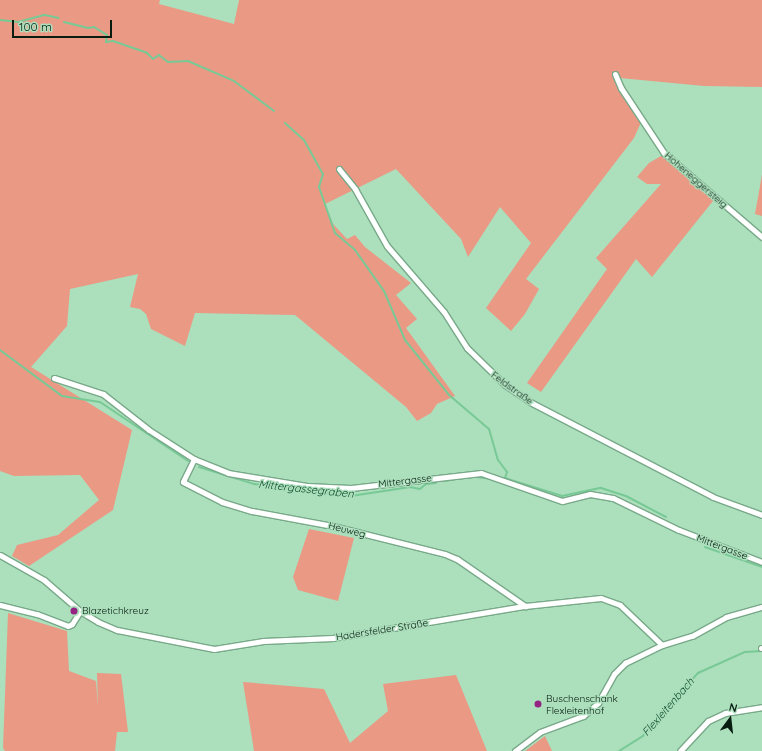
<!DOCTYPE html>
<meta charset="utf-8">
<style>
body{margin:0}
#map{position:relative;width:762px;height:751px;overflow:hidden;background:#acdfbc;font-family:Quicksand,sans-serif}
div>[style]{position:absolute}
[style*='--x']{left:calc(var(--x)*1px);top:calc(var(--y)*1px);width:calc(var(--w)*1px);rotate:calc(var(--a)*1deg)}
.green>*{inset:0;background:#ea9984}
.stream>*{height:2px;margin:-1px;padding:0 1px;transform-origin:1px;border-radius:1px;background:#77c995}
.roads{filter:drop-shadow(1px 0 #78a989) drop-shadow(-1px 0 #78a989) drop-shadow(0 1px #78a989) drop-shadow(0 -1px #78a989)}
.street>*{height:5px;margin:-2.5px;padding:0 2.5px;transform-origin:2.5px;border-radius:2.5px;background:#fff}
.dots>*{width:11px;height:11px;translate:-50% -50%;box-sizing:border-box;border:2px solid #acdfbc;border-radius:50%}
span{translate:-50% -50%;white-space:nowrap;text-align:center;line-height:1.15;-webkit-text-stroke:3px #acdfbc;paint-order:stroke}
.street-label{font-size:10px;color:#081c10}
.poi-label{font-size:10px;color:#081c10}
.left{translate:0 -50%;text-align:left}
.water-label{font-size:11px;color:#0d4d2c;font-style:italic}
.north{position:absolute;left:710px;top:699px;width:40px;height:40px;-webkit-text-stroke:3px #acdfbc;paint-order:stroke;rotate:15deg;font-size:11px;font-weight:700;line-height:16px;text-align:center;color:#081c10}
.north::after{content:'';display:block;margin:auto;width:14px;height:18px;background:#081c10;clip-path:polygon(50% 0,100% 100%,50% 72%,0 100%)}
.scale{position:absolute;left:12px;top:20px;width:100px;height:18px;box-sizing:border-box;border:2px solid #081c10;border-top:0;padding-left:5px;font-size:12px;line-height:14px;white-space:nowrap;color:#081c10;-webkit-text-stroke:3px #acdfbc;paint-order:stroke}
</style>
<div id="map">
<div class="green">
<i style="clip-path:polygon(0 0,160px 0,159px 4px,234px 24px,239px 0,762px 0,762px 87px,704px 86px,620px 78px,643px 118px,634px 138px,526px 279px,539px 289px,525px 314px,511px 331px,486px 308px,531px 243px,500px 207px,468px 257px,461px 239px,396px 169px,325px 204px,333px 224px,347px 239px,355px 235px,365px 247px,411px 283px,396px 295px,417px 319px,406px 328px,455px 396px,437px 404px,431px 413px,417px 421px,406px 407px,295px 315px,195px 313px,185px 346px,151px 329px,146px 314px,140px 309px,130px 307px,138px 274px,70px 289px,67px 326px,31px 367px,132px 430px,113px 510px,29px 566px,12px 556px,17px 545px,58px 535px,99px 500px,80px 475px,14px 476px,0 471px)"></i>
<i style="clip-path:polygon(661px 156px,717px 196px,652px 277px,636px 259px,541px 392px,527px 383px,607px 269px,596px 258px,661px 184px,647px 184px,637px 177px,649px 163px)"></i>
<i style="clip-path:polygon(762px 175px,762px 216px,755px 214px)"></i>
<i style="clip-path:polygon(309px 529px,354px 538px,338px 601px,298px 590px,293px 577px)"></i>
<i style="clip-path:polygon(8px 613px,67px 631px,69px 671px,96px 681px,98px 707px,97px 673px,121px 674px,128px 732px,117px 732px,115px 751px,5px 751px,3px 748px)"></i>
<i style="clip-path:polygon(456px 675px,487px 751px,254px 751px,243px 682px,324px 689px,350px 743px,388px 711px,383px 684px)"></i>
<i style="clip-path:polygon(545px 736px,552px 751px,525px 751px)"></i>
</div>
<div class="stream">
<i style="--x:0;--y:20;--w:18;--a:6"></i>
<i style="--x:18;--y:22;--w:28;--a:-15"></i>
<i style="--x:45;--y:15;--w:14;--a:12"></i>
<i style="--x:64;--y:22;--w:25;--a:14"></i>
<i style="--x:88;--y:28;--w:6;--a:-9"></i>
<i style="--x:94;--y:27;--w:15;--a:32"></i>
<i style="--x:107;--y:35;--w:7;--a:98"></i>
<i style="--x:106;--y:42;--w:7;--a:-8"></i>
<i style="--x:113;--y:41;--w:36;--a:19"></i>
<i style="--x:147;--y:53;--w:8;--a:45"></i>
<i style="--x:153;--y:59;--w:7;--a:-34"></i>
<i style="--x:159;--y:55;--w:11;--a:38"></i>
<i style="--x:168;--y:62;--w:20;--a:-3"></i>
<i style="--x:188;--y:61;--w:50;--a:23.5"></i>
<i style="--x:234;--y:81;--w:50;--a:36.9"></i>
<i style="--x:285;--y:123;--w:25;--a:42"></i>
<i style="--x:304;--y:140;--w:39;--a:61"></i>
<i style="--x:323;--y:174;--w:14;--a:107"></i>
<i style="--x:319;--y:187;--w:49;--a:70.8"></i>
<i style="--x:335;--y:233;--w:26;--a:40"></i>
<i style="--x:355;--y:250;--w:50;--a:54.7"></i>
<i style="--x:384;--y:291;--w:53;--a:66.8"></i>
<i style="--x:405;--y:340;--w:70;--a:51.3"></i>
<i style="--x:449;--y:395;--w:52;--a:40.4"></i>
<i style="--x:489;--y:429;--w:32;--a:74"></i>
<i style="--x:498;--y:460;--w:15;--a:53"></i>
<i style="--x:507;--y:472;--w:6;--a:108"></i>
<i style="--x:505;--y:478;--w:60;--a:17.5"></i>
<i style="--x:562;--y:496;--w:40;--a:-12"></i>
<i style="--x:601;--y:488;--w:26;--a:18"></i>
<i style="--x:626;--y:496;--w:45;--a:27.7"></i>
<i style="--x:0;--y:350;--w:77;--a:36.6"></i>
<i style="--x:62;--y:396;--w:38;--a:9"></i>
<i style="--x:100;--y:402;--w:106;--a:33.8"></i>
<i style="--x:199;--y:467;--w:58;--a:17.2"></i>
<i style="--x:254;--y:484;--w:98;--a:7.1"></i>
<i style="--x:351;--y:496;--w:60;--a:-8.7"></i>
<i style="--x:410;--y:487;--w:10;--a:11"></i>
<i style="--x:420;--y:489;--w:8;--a:-40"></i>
<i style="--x:426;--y:484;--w:10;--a:-6"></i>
<i style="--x:468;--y:476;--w:23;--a:7"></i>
<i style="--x:446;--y:481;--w:14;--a:-12"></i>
<i style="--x:705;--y:547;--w:60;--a:19.3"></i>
<i style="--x:619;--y:751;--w:28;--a:-32"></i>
<i style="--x:643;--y:736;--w:84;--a:-48.9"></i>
<i style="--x:698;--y:673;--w:51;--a:-24.1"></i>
<i style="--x:745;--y:652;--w:17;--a:-3"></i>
</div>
<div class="roads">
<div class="street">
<i style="--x:615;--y:74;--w:15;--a:67"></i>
<i style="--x:621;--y:88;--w:78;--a:56.5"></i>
<i style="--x:664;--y:153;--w:129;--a:40.6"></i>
<i style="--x:339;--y:169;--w:26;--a:51"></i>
<i style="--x:355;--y:189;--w:65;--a:60.7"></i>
<i style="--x:387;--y:246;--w:87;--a:49.2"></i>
<i style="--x:444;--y:312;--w:43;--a:57.4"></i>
<i style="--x:467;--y:348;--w:53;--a:44.2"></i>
<i style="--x:505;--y:385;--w:30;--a:34"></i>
<i style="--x:530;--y:402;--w:206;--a:27.4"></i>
<i style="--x:713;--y:497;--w:52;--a:20.2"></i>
<i style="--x:54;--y:378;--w:52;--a:18.1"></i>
<i style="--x:103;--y:394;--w:58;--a:38"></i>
<i style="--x:149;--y:430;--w:54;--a:32.8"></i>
<i style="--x:194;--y:459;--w:37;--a:22"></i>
<i style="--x:228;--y:473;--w:80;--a:9.3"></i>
<i style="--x:307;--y:486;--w:44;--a:2.6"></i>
<i style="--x:351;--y:488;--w:131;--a:-6.6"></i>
<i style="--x:481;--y:473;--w:86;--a:19.1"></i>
<i style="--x:562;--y:501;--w:29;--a:-14"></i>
<i style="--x:590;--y:494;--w:23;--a:10"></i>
<i style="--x:613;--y:498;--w:73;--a:25.9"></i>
<i style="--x:679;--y:530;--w:89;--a:21.1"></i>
<i style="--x:194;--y:459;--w:25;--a:116"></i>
<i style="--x:183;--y:482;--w:44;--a:27.1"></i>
<i style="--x:222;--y:502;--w:31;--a:17"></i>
<i style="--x:252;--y:511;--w:82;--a:10.5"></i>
<i style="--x:333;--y:526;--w:115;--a:14"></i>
<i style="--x:445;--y:554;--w:13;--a:23"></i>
<i style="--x:457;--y:559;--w:83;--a:34.7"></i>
<i style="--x:0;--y:555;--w:51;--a:29.6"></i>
<i style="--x:44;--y:580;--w:48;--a:40.7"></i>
<i style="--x:80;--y:611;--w:21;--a:31"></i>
<i style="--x:98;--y:622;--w:21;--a:23"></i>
<i style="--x:117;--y:630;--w:99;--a:11.1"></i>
<i style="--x:214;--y:649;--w:50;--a:-9.3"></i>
<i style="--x:263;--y:641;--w:70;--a:-2.5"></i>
<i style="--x:333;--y:638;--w:195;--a:-9.5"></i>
<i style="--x:525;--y:606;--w:76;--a:-6"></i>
<i style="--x:601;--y:598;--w:20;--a:20"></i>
<i style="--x:620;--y:605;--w:58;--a:43.6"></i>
<i style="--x:662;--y:645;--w:31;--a:-17"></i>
<i style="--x:692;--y:636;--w:39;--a:-29"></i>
<i style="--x:726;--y:617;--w:37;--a:-16"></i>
<i style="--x:0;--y:605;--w:38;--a:14"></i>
<i style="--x:37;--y:614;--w:33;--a:21"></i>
<i style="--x:68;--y:626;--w:4;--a:-27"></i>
<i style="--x:72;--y:624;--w:15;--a:-58"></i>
<i style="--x:761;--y:648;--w:1;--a:0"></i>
<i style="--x:515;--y:751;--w:31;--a:-37"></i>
<i style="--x:540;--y:732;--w:46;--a:-20.4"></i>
<i style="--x:583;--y:716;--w:20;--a:-41"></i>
<i style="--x:598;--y:703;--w:33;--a:-61"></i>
<i style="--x:614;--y:674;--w:16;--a:-45"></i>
<i style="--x:625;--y:663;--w:41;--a:-25.9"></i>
<i style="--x:680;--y:751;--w:41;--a:-47"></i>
<i style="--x:708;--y:721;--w:19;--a:-25"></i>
<i style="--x:725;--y:713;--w:37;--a:-9"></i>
</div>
</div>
<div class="dots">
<i style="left:74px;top:611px;background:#942383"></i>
<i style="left:538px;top:704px;background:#942383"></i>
</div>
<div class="street-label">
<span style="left:696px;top:180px;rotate:41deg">Hoheneggersteig</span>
<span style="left:512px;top:388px;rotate:36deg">Feldstraße</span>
<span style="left:405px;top:481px;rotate:-7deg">Mittergasse</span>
<span style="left:347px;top:530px;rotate:14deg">Heuweg</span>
<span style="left:722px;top:547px;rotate:21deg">Mittergasse</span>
<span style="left:382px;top:630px;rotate:-9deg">Hadersfelder Straße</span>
</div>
<div class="poi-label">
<span class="left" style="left:82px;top:611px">Blazetichkreuz</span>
<span class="left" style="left:546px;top:704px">Buschenschank<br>Flexleitenhof</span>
</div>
<div class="water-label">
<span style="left:306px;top:489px;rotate:6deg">Mittergassegraben</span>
<span style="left:668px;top:707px;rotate:-49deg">Flexleitenbach</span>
</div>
<div class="north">N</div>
<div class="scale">100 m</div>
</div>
